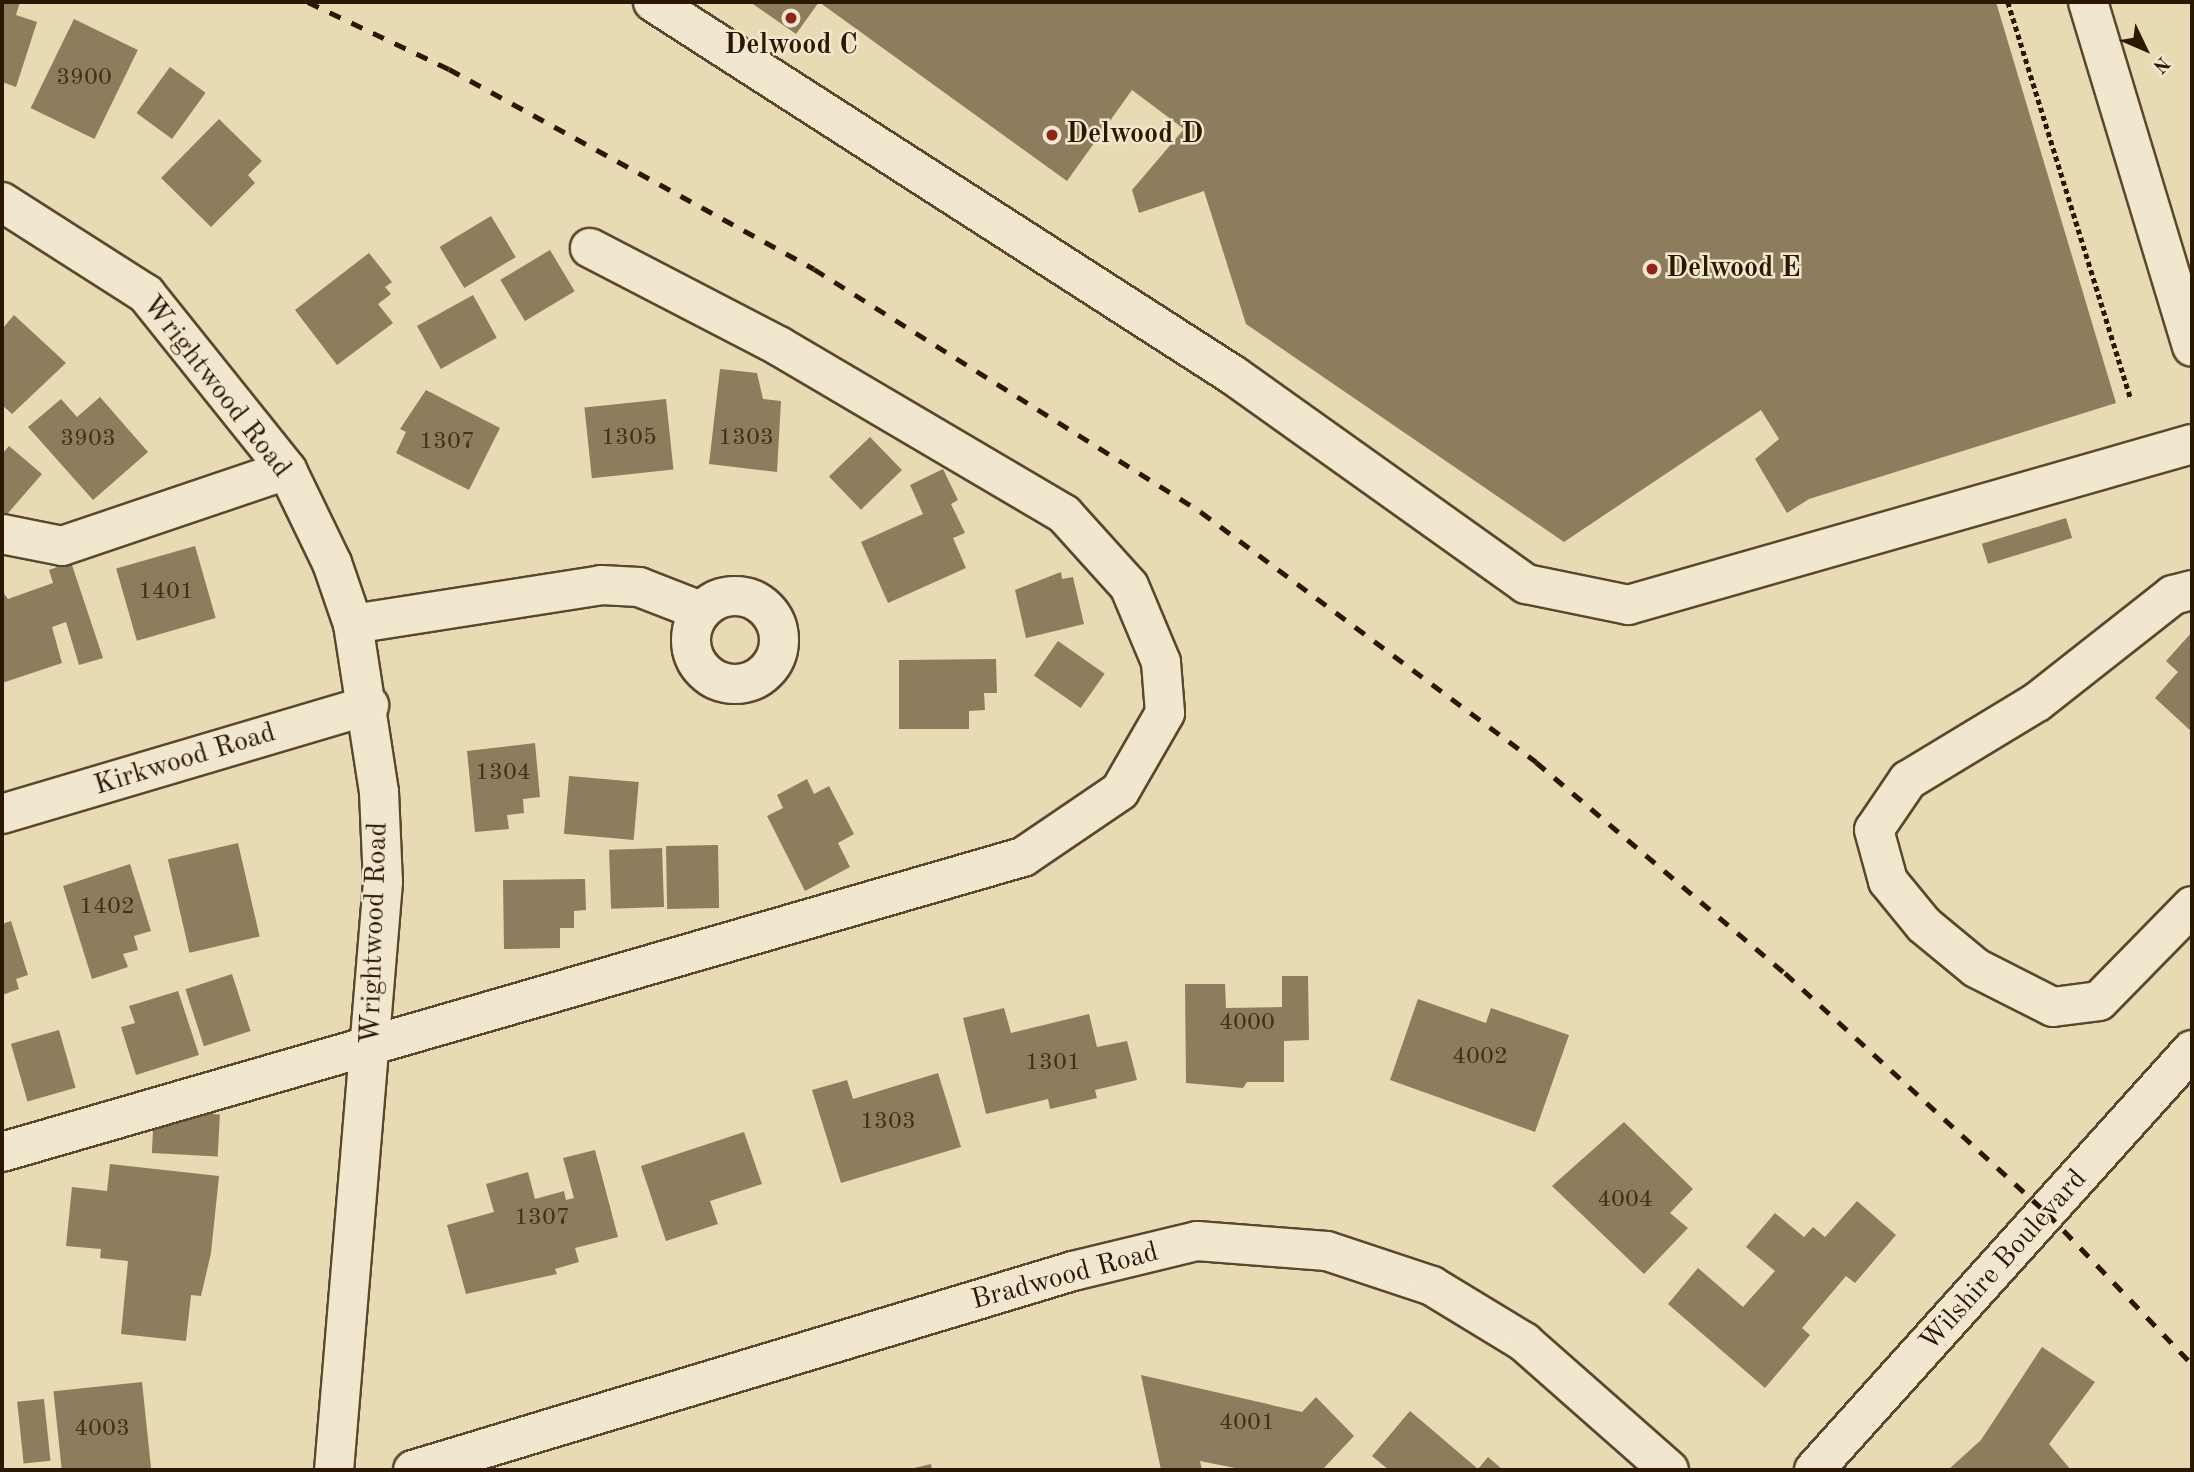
<!DOCTYPE html>
<style>
body{margin:0}
#map{position:relative;width:2194px;height:1472px;overflow:hidden;background:#e8dab3;font-family:"Old Standard TT",serif}
div>[style]{position:absolute}
[style*='--x']{left:calc(var(--x)*1px);top:calc(var(--y)*1px);width:calc(var(--w)*1px);rotate:calc(var(--a)*1deg)}
.building>*{inset:0;background:#8d7d5d;transform-origin:0 0}
.path>*{height:4.5px;margin-top:-2.25px;transform-origin:0;background:repeating-linear-gradient(90deg,#2b1800 0 5px,transparent 0 8.5px)}
.roads{filter:drop-shadow(2px 0 #5a482d) drop-shadow(-2px 0 #5a482d) drop-shadow(0 2px #5a482d) drop-shadow(0 -2px #5a482d)}
.minor>*{height:38px;margin:-19px;padding:0 19px;transform-origin:19px;border-radius:19px;background:#f0e7ce}
.minor>.ring{margin:-19px;padding:0;box-sizing:content-box;background:none;border:38px solid #f0e7ce;border-radius:50%}
.rail>*{height:5px;margin-top:-2.5px;transform-origin:0;background:repeating-linear-gradient(90deg,#2b1800 0 12px,transparent 0 24px)}
.dots>*{width:19px;height:19px;translate:-50% -50%;box-sizing:border-box;border:4px solid #f0e7ce;border-radius:50%}
span{translate:-50% -50%;white-space:nowrap;text-align:center;line-height:1.15;-webkit-text-stroke:5px #f0e7ce;paint-order:stroke}
.number-label{font-size:24px;color:#443117}
.number-label span{-webkit-text-stroke-width:0}
.poi-label{font-size:28px;color:#2b1800;font-weight:700}
.left{translate:0 -50%;text-align:left}
.street-label{font-size:28px;color:#2b1800}
.frame{position:absolute;inset:0;border:4px solid #2b1800;pointer-events:none}
.north{position:absolute;left:2110px;top:14px;width:70px;height:70px;-webkit-text-stroke:5px #f0e7ce;paint-order:stroke;rotate:134deg;font-size:19px;font-weight:700;line-height:28px;text-align:center;color:#2b1800}
.north::after{content:'';display:block;margin:auto;width:24px;height:32px;background:#2b1800;clip-path:polygon(50% 0,100% 100%,50% 72%,0 100%)}
</style>
<div id="map">
<div class="building">
<i style="clip-path:polygon(2px 2px,20px 2px,16px 15px,37px 22px,16px 87px,2px 82px)"></i>
<i style="clip-path:polygon(750px 2px,1996px 2px,2116px 403px,1809px 499px,1787px 513px,1755px 459px,1779px 439px,1761px 410px,1564px 542px,1246px 324px,1204px 191px,1139px 213px,1132px 190px,1184px 129px,1132px 90px,1067px 181px,819px 2px,796px 34px)"></i>
<i style="left:74px;top:19px;width:71px;height:99px;rotate:26deg"></i>
<i style="left:170px;top:67px;width:44px;height:57px;rotate:36deg"></i>
<i style="clip-path:polygon(219px 119px,262px 161px,248px 175px,255px 183px,211px 227px,161px 178px)"></i>
<i style="left:491px;top:216px;width:48px;height:60px;rotate:59deg"></i>
<i style="left:550px;top:250px;width:48px;height:58px;rotate:59deg"></i>
<i style="clip-path:polygon(369px 253px,392px 282px,385px 287px,391px 294px,378px 304px,393px 323px,337px 365px,295px 310px)"></i>
<i style="left:473px;top:295px;width:49px;height:64px;rotate:61deg"></i>
<i style="clip-path:polygon(14px 315px,66px 363px,12px 414px,2px 405px,2px 329px)"></i>
<i style="clip-path:polygon(720px 369px,757px 373px,763px 399px,781px 401px,777px 472px,709px 464px)"></i>
<i style="clip-path:polygon(426px 390px,500px 428px,469px 490px,396px 453px,406px 432px,400px 429px)"></i>
<i style="clip-path:polygon(100px 397px,148px 452px,93px 500px,28px 427px,61px 399px,77px 417px)"></i>
<i style="left:666px;top:399px;width:71px;height:82px;rotate:84deg"></i>
<i style="left:870px;top:437px;width:46px;height:57px;rotate:46deg"></i>
<i style="clip-path:polygon(9px 446px,42px 474px,2px 520px,2px 454px)"></i>
<i style="clip-path:polygon(943px 469px,958px 500px,951px 504px,965px 533px,953px 538px,966px 568px,888px 603px,861px 542px,923px 514px,910px 485px)"></i>
<i style="left:2066px;top:518px;width:21px;height:88px;rotate:73deg"></i>
<i style="left:195px;top:546px;width:75px;height:82px;rotate:74deg"></i>
<i style="clip-path:polygon(71px 562px,103px 658px,79px 665px,66px 622px,52px 627px,62px 663px,2px 683px,2px 591px,8px 599px,53px 583px,49px 570px)"></i>
<i style="clip-path:polygon(1061px 572px,1062px 579px,1073px 577px,1084px 624px,1026px 638px,1015px 590px)"></i>
<i style="clip-path:polygon(2192px 632px,2192px 732px,2155px 698px,2178px 672px,2166px 661px)"></i>
<i style="left:1058px;top:641px;width:57px;height:42px;rotate:35deg"></i>
<i style="clip-path:polygon(996px 659px,997px 693px,984px 693px,985px 710px,969px 711px,969px 729px,899px 729px,899px 660px)"></i>
<i style="clip-path:polygon(535px 743px,540px 797px,523px 799px,524px 813px,507px 815px,509px 829px,475px 832px,467px 751px)"></i>
<i style="left:569px;top:776px;width:70px;height:58px;rotate:5deg"></i>
<i style="clip-path:polygon(807px 779px,814px 794px,829px 786px,854px 834px,838px 843px,850px 867px,805px 891px,767px 816px,783px 808px,777px 795px)"></i>
<i style="left:238px;top:843px;width:96px;height:72px;rotate:77deg"></i>
<i style="left:718px;top:845px;width:63px;height:52px;rotate:89deg"></i>
<i style="left:662px;top:848px;width:59px;height:53px;rotate:88deg"></i>
<i style="clip-path:polygon(130px 864px,151px 931px,134px 936px,138px 950px,123px 954px,128px 967px,92px 979px,63px 886px)"></i>
<i style="clip-path:polygon(585px 879px,586px 910px,574px 911px,574px 928px,560px 928px,560px 948px,504px 949px,503px 880px)"></i>
<i style="clip-path:polygon(11px 921px,28px 975px,16px 979px,19px 989px,2px 995px,2px 924px)"></i>
<i style="left:232px;top:974px;width:60px;height:49px;rotate:72deg"></i>
<i style="clip-path:polygon(1282px 976px,1308px 976px,1309px 1040px,1284px 1041px,1284px 1082px,1247px 1082px,1243px 1088px,1186px 1083px,1185px 984px,1225px 984px,1226px 1008px,1282px 1007px)"></i>
<i style="clip-path:polygon(178px 991px,199px 1055px,136px 1075px,121px 1027px,135px 1023px,129px 1006px)"></i>
<i style="clip-path:polygon(1418px 999px,1486px 1023px,1491px 1008px,1569px 1035px,1535px 1132px,1390px 1080px)"></i>
<i style="clip-path:polygon(1004px 1008px,1011px 1033px,1089px 1014px,1097px 1047px,1127px 1041px,1137px 1080px,1095px 1090px,1097px 1098px,1050px 1109px,1048px 1099px,986px 1114px,963px 1018px)"></i>
<i style="left:59px;top:1030px;width:60px;height:50px;rotate:74deg"></i>
<i style="clip-path:polygon(938px 1073px,961px 1147px,841px 1183px,812px 1090px,847px 1080px,853px 1099px)"></i>
<i style="left:154px;top:1111px;width:66px;height:42px;rotate:3deg"></i>
<i style="clip-path:polygon(1624px 1122px,1693px 1189px,1670px 1213px,1688px 1228px,1644px 1274px,1552px 1186px)"></i>
<i style="clip-path:polygon(744px 1132px,762px 1184px,710px 1201px,718px 1224px,666px 1241px,641px 1166px)"></i>
<i style="clip-path:polygon(595px 1150px,618px 1237px,575px 1248px,579px 1262px,555px 1269px,557px 1274px,466px 1294px,447px 1225px,494px 1212px,486px 1184px,528px 1172px,535px 1199px,564px 1191px,566px 1200px,574px 1198px,563px 1158px)"></i>
<i style="clip-path:polygon(110px 1164px,219px 1176px,211px 1253px,201px 1296px,191px 1295px,186px 1341px,121px 1334px,128px 1261px,100px 1258px,101px 1249px,66px 1246px,72px 1187px,107px 1191px)"></i>
<i style="clip-path:polygon(1857px 1201px,1896px 1235px,1855px 1283px,1846px 1276px,1802px 1328px,1810px 1335px,1765px 1388px,1668px 1304px,1698px 1268px,1743px 1307px,1775px 1271px,1746px 1247px,1775px 1213px,1804px 1237px,1813px 1227px,1825px 1237px)"></i>
<i style="clip-path:polygon(2042px 1347px,2095px 1382px,2049px 1444px,2071px 1470px,1948px 1470px,1981px 1440px)"></i>
<i style="clip-path:polygon(1141px 1375px,1302px 1412px,1316px 1397px,1354px 1436px,1322px 1470px,1245px 1470px,1200px 1461px,1202px 1470px,1161px 1470px)"></i>
<i style="left:142px;top:1382px;width:88px;height:89px;rotate:84deg"></i>
<i style="left:44px;top:1399px;width:62px;height:27px;rotate:84deg"></i>
<i style="clip-path:polygon(1410px 1411px,1478px 1469px,1488px 1457px,1503px 1470px,1389px 1470px,1372px 1456px)"></i>
<i style="clip-path:polygon(931px 1464px,932px 1470px,910px 1470px,910px 1469px)"></i>
</div>
<div class="path">
<i style="--x:2008;--y:2;--w:416;--a:72.8"></i>
</div>
<div class="roads">
<div class="minor">
<i style="--x:653;--y:2;--w:690;--a:32.75"></i>
<i style="--x:1233;--y:375;--w:360;--a:35.5"></i>
<i style="--x:1526;--y:584;--w:104;--a:11.6"></i>
<i style="--x:1628;--y:605;--w:587;--a:-15.93"></i>
<i style="--x:2088;--y:2;--w:360;--a:73.2"></i>
<i style="--x:2;--y:202;--w:171;--a:32.6"></i>
<i style="--x:146;--y:294;--w:226;--a:51.3"></i>
<i style="--x:287;--y:470;--w:103;--a:64.2"></i>
<i style="--x:332;--y:563;--w:65;--a:71"></i>
<i style="--x:353;--y:624;--w:170;--a:81.2"></i>
<i style="--x:379;--y:792;--w:90;--a:87.5"></i>
<i style="--x:383;--y:882;--w:590;--a:94.76"></i>
<i style="--x:2;--y:534;--w:61;--a:11.3"></i>
<i style="--x:62;--y:546;--w:237;--a:-18.7"></i>
<i style="--x:2192;--y:590;--w:20;--a:165"></i>
<i style="--x:2173;--y:595;--w:173;--a:141.8"></i>
<i style="--x:2037;--y:702;--w:151;--a:148.8"></i>
<i style="--x:1908;--y:780;--w:60;--a:124.2"></i>
<i style="--x:1874;--y:830;--w:53;--a:74.6"></i>
<i style="--x:1888;--y:881;--w:57;--a:50.7"></i>
<i style="--x:1924;--y:925;--w:67;--a:39.6"></i>
<i style="--x:1976;--y:968;--w:86;--a:26.9"></i>
<i style="--x:2053;--y:1007;--w:46;--a:-7.4"></i>
<i style="--x:2099;--y:1001;--w:133;--a:-45.6"></i>
<i class="ring" style="left:691px;top:596px;width:50px;height:50px"></i>
<i style="--x:353;--y:624;--w:251;--a:-8.9"></i>
<i style="--x:601;--y:585;--w:38;--a:3"></i>
<i style="--x:639;--y:587;--w:66;--a:21.2"></i>
<i style="--x:2;--y:814;--w:383;--a:-16.5"></i>
<i style="--x:2;--y:1152;--w:1063;--a:-16.12"></i>
<i style="--x:1023;--y:857;--w:117;--a:-34.2"></i>
<i style="--x:1120;--y:791;--w:90;--a:-60"></i>
<i style="--x:1165;--y:713;--w:51;--a:-94.5"></i>
<i style="--x:1161;--y:662;--w:82;--a:-112.8"></i>
<i style="--x:1129;--y:586;--w:97;--a:-132.1"></i>
<i style="--x:1064;--y:514;--w:331;--a:-149.5"></i>
<i style="--x:779;--y:346;--w:213;--a:-152.6"></i>
<i style="--x:413;--y:1470;--w:689;--a:-16.78"></i>
<i style="--x:1073;--y:1271;--w:128;--a:-13.6"></i>
<i style="--x:1197;--y:1241;--w:130;--a:4.4"></i>
<i style="--x:1327;--y:1251;--w:111;--a:18.4"></i>
<i style="--x:1432;--y:1286;--w:108;--a:31.3"></i>
<i style="--x:1524;--y:1342;--w:193;--a:41.4"></i>
<i style="--x:1814;--y:1470;--w:565;--a:-48.01"></i>
</div>
</div>
<div class="rail">
<i style="--x:308;--y:2;--w:156;--a:25.4"></i>
<i style="--x:449;--y:69;--w:416;--a:28.7"></i>
<i style="--x:814;--y:269;--w:457;--a:32.1"></i>
<i style="--x:1201;--y:512;--w:418;--a:36.7"></i>
<i style="--x:1536;--y:762;--w:326;--a:40.3"></i>
<i style="--x:1785;--y:973;--w:355;--a:42.5"></i>
<i style="--x:2047;--y:1213;--w:209;--a:46.2"></i>
</div>
<div class="dots">
<i style="left:791px;top:18px;background:#8f2418"></i>
<i style="left:1052px;top:135px;background:#8f2418"></i>
<i style="left:1652px;top:269px;background:#8f2418"></i>
</div>
<div class="number-label">
<span style="left:84px;top:79px">3900</span>
<span style="left:629px;top:439px">1305</span>
<span style="left:746px;top:439px">1303</span>
<span style="left:88px;top:440px">3903</span>
<span style="left:447px;top:443px">1307</span>
<span style="left:166px;top:593px">1401</span>
<span style="left:503px;top:774px">1304</span>
<span style="left:107px;top:908px">1402</span>
<span style="left:1247px;top:1024px">4000</span>
<span style="left:1480px;top:1058px">4002</span>
<span style="left:1053px;top:1064px">1301</span>
<span style="left:888px;top:1123px">1303</span>
<span style="left:1625px;top:1201px">4004</span>
<span style="left:542px;top:1219px">1307</span>
<span style="left:1247px;top:1424px">4001</span>
<span style="left:102px;top:1430px">4003</span>
</div>
<div class="poi-label">
<span style="left:791px;top:46px">Delwood C</span>
<span class="left" style="left:1066px;top:135px">Delwood D</span>
<span class="left" style="left:1666px;top:269px">Delwood E</span>
</div>
<div class="street-label">
<span style="left:216px;top:387px;rotate:52deg">Wrightwood Road</span>
<span style="left:185px;top:760px;rotate:-17deg">Kirkwood Road</span>
<span style="left:375px;top:933px;rotate:-88deg">Wrightwood Road</span>
<span style="left:2004px;top:1261px;rotate:-48deg">Wilshire Boulevard</span>
<span style="left:1065px;top:1277px;rotate:-15deg">Bradwood Road</span>
</div>
<div class="frame"></div>
<div class="north">N</div>
</div>
